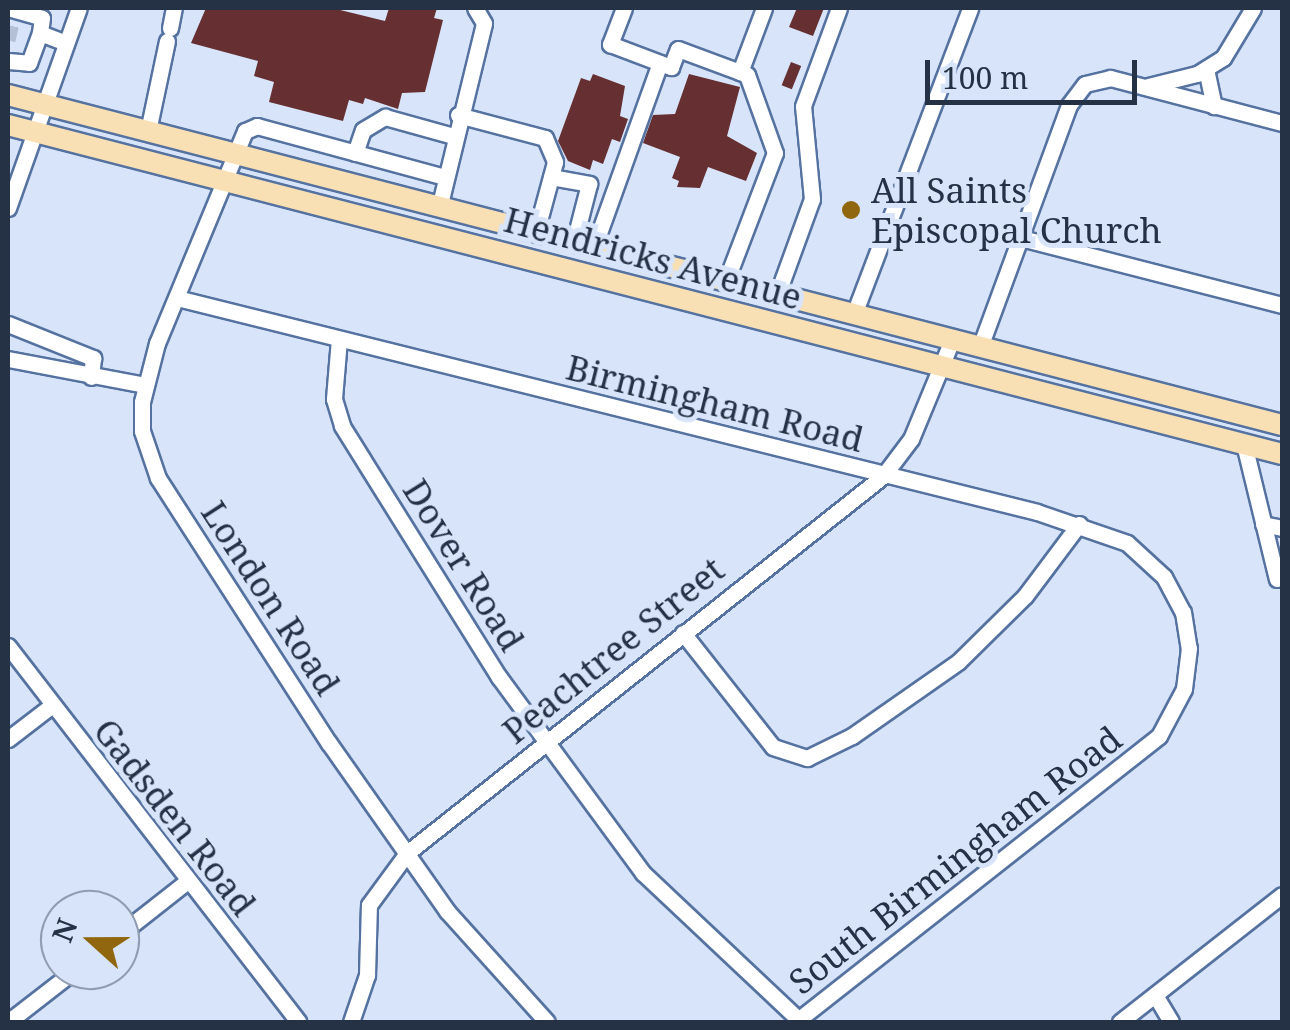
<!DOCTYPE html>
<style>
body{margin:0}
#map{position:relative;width:1290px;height:1030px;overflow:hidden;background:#d7e4f9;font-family:"Noto Serif",serif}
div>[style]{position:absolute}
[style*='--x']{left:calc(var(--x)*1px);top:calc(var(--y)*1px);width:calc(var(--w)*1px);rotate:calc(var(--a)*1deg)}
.building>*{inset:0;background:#662f31;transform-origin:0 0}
.minor-tunnel>*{height:15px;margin-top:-7.5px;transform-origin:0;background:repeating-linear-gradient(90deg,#b3c0d5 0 15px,transparent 0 23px)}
.roads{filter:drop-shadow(2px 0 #5572a0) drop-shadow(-2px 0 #5572a0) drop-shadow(0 2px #5572a0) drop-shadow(0 -2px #5572a0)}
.minor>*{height:15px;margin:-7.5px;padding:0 7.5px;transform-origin:7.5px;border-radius:7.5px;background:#fff}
.major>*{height:20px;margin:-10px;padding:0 10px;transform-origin:10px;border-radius:10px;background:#f8dfb4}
.dots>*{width:28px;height:28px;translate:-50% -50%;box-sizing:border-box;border:5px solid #d7e4f9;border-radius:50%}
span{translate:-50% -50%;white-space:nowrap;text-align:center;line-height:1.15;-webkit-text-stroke:10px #d7e4f9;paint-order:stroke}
.poi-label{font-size:35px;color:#253246}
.left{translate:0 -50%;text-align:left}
.street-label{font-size:35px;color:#253246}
.frame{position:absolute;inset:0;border:10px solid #253246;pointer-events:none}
.north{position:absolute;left:40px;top:890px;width:100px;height:100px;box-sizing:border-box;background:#d7e4f9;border:2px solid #909db1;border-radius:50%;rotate:291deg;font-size:28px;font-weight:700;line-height:40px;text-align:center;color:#253246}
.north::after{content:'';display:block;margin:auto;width:35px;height:45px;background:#90660e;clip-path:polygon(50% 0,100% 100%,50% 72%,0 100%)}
.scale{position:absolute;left:925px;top:60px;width:212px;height:45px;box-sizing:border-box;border:5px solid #253246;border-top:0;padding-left:12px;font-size:30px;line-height:35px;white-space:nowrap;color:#253246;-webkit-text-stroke:8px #d7e4f9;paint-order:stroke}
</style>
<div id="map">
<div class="building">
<i style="clip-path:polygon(206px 8px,332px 8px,385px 21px,389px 8px,437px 8px,434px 18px,443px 20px,425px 92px,402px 93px,398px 109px,365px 98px,363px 104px,349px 100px,343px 121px,269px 102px,274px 82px,254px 76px,258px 61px,191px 43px)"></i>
<i style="clip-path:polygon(797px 8px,824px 8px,813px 36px,789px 27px)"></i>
<i style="left:791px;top:62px;width:11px;height:25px;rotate:22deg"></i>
<i style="clip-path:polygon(593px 74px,625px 86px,620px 116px,628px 119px,620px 142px,612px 139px,603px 164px,593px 160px,590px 170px,568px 161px,558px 141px,581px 78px,590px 81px)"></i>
<i style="clip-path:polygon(689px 74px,740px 87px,727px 136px,757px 153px,746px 181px,708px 167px,700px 188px,677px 187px,679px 181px,672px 178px,680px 157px,643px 143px,653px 115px,675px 114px)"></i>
</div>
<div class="minor-tunnel">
<i style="--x:8;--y:40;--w:18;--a:-77"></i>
</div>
<div class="roads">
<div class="minor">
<i style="--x:8;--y:8;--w:35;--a:16"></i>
<i style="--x:42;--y:18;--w:15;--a:98"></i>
<i style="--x:624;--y:8;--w:39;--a:111"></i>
<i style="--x:610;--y:44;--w:53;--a:20.8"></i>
<i style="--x:170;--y:28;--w:20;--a:-79"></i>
<i style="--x:8;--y:61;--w:21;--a:5"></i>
<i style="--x:29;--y:63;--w:32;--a:-70"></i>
<i style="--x:40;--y:33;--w:28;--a:21"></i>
<i style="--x:1206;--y:69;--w:38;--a:78"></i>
<i style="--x:1148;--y:86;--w:50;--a:-13.8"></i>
<i style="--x:1197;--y:74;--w:31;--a:-32"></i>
<i style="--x:1223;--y:58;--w:58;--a:-59"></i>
<i style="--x:458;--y:115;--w:90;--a:14.8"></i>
<i style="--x:545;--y:138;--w:26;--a:67"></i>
<i style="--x:555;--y:162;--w:73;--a:105.2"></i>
<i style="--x:148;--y:131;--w:92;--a:-78.1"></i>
<i style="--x:355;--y:153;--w:24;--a:-71"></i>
<i style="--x:363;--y:130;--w:26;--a:-31"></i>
<i style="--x:385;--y:117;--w:71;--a:15.6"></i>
<i style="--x:441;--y:176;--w:191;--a:-164.8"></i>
<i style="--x:257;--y:126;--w:13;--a:157"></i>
<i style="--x:245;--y:131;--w:230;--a:112.5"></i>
<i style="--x:157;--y:343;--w:61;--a:104.3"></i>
<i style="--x:142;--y:402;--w:29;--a:90"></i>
<i style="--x:142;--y:431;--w:50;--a:71.2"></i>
<i style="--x:158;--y:478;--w:315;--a:57.2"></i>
<i style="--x:329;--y:743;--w:205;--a:54.9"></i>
<i style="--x:447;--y:911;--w:149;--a:48"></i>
<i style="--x:551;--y:177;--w:39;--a:10"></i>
<i style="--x:589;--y:184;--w:60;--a:104.5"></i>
<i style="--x:8;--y:208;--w:212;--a:-70.5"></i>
<i style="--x:439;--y:208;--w:190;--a:-76.3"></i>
<i style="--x:484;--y:23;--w:17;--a:-121"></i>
<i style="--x:1021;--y:238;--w:269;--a:14.4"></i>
<i style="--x:594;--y:247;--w:195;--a:-70.3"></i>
<i style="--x:660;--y:63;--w:12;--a:20"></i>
<i style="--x:671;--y:67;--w:19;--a:-69"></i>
<i style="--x:678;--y:49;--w:66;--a:20.4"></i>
<i style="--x:740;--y:72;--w:68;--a:-69.4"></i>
<i style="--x:726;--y:281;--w:137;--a:-69.1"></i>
<i style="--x:775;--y:153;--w:83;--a:-109.7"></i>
<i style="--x:747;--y:75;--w:8;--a:-157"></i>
<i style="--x:777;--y:295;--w:102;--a:-70"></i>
<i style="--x:812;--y:199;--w:93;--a:-95.5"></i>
<i style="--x:803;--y:106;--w:104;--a:-69.8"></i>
<i style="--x:177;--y:298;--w:886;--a:13.97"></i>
<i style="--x:1037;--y:512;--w:95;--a:19"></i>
<i style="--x:1127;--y:543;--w:50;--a:42.6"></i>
<i style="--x:1164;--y:577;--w:40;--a:62"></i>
<i style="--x:1183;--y:612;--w:36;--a:81"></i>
<i style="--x:1189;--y:648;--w:41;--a:97"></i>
<i style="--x:1184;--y:689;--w:53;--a:118"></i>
<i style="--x:1159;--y:736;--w:462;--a:141.8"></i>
<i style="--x:854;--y:314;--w:327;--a:-69.2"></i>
<i style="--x:8;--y:324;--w:92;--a:21.8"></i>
<i style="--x:93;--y:358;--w:19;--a:96"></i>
<i style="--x:339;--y:339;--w:60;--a:94.8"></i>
<i style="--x:334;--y:399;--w:28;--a:73"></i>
<i style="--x:342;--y:426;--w:296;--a:58"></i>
<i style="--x:499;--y:677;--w:243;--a:53.7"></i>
<i style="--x:643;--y:873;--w:214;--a:43.3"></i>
<i style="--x:980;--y:347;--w:258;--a:-69.8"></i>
<i style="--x:1069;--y:105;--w:26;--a:-53"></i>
<i style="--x:1085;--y:84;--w:26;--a:-13"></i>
<i style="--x:1110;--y:78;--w:178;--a:14.7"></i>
<i style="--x:8;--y:359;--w:139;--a:10.7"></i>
<i style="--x:1244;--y:444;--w:139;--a:76.3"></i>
<i style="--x:1263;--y:524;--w:19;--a:12"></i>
<i style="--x:683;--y:633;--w:145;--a:51.7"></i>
<i style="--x:773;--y:747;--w:36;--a:18"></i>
<i style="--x:807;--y:758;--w:50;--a:-26.1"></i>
<i style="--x:852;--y:736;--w:129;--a:-34.9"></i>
<i style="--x:958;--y:662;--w:94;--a:-44.6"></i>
<i style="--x:1025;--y:596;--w:90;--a:-53.1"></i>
<i style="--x:8;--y:646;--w:475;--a:52.3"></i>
<i style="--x:8;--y:739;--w:54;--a:-37.5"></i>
<i style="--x:120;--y:934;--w:84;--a:-38.2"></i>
<i style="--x:1155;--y:995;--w:31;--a:59"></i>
<i style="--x:8;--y:1022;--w:85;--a:-37.8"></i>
<i style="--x:351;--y:1022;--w:50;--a:-71.2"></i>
<i style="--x:367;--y:975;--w:70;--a:-88.4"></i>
<i style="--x:369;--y:905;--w:64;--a:-53.8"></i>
<i style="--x:407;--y:853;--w:607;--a:-38.38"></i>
<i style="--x:883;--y:476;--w:46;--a:-52.9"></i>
<i style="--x:911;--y:439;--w:107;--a:-67.5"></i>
<i style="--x:1120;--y:1022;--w:206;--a:-38.1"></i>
</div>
<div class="major">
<i style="--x:8;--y:95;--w:1316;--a:14.52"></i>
<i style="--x:8;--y:125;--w:1316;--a:14.48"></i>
</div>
</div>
<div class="dots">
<i style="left:851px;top:210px;background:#90660e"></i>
</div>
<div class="poi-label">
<span class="left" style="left:871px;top:210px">All Saints<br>Episcopal Church</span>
</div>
<div class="street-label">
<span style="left:653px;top:258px;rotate:15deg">Hendricks Avenue</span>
<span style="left:715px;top:403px;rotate:14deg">Birmingham Road</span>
<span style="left:464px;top:565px;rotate:58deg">Dover Road</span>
<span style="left:271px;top:598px;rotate:57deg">London Road</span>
<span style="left:613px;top:650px;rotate:-39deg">Peachtree Street</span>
<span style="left:175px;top:817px;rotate:52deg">Gadsden Road</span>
<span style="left:955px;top:860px;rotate:-38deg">South Birmingham Road</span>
</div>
<div class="frame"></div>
<div class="north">N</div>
<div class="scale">100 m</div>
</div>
